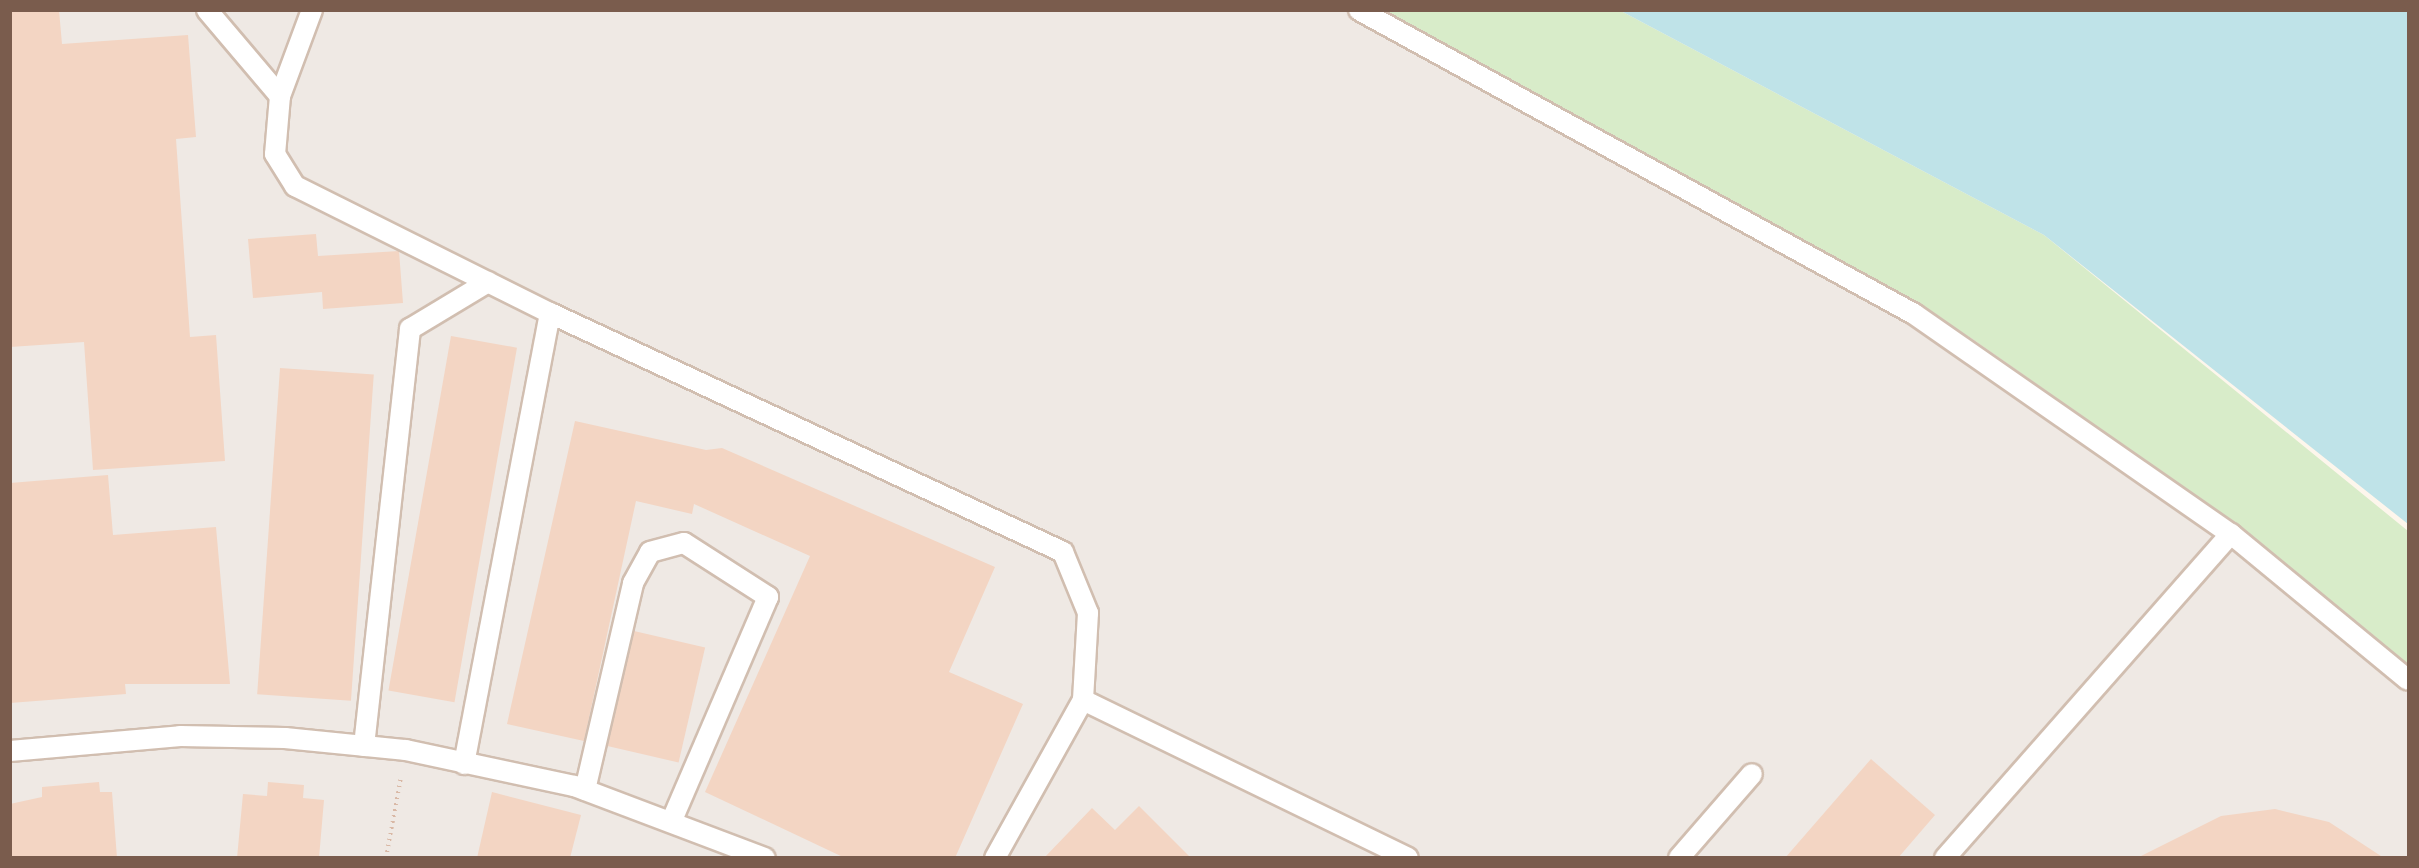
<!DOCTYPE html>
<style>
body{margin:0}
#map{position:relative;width:2419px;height:868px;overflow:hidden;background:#fdf6ec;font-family:Inter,sans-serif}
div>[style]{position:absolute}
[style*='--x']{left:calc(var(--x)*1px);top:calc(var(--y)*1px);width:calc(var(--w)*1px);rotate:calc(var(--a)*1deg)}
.industrial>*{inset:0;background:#efe9e4}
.green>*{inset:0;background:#d8ecc9}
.water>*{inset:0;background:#bfe3e8}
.building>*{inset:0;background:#f3d5c3;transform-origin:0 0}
.path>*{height:4px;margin-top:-2px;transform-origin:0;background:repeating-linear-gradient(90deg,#d9b8a5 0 1.5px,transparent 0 6px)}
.roads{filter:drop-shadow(2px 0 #d1beb0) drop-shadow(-2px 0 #d1beb0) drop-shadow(0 2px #d1beb0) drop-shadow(0 -2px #d1beb0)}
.lane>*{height:20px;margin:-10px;padding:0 10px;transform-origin:10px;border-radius:10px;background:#fff}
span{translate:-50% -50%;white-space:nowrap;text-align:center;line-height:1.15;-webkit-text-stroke:6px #fffaf3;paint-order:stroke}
.frame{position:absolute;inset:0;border:12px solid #7a5c4d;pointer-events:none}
</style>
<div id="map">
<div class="industrial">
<i style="clip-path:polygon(10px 11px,1373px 11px,1971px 338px,2123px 445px,2408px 676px,2408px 857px,11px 857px)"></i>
</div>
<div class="green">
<i style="clip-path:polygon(1373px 11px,1621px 11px,2044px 235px,2408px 531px,2408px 676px,2123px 445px,1971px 338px)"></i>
</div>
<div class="water">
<i style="clip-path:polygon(1621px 11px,2408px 11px,2408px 524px,2044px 235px)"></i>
</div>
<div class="building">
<i style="clip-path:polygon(10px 10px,59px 10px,62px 44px,188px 35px,196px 137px,176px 139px,190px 337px,216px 335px,225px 461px,93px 470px,84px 342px,10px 347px)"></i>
<i style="clip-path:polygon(316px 234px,318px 256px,399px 251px,403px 303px,323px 309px,322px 292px,253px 298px,248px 239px)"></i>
<i style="left:451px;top:336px;width:67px;height:360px;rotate:10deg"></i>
<i style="left:280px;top:368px;width:94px;height:327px;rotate:4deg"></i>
<i style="clip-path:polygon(575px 421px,706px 450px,722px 448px,995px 567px,949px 672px,1023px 704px,955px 858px,845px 858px,705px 792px,810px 556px,694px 504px,692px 514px,636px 501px,584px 741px,507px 724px)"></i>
<i style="clip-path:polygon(108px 475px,113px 535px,216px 527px,230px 684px,125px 684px,126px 694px,10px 703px,10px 483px)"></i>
<i style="left:634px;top:631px;width:73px;height:118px;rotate:13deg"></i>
<i style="clip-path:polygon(1871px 759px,1935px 815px,1898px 858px,1785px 858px)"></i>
<i style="clip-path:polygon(99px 782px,100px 792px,112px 792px,117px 858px,10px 858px,10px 804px,42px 797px,42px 787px)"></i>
<i style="clip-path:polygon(268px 782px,304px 785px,303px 798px,324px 800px,319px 858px,237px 858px,243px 794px,267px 796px)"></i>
<i style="clip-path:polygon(492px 792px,581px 815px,570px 858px,477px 858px)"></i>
<i style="clip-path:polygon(1139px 806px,1191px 858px,1044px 858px,1092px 808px,1115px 830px)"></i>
<i style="clip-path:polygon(2275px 809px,2329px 822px,2384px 858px,2137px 858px,2221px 816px)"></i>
</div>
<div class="path">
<i style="--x:386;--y:858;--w:82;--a:-79.5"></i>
</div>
<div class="roads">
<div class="lane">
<i style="--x:207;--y:10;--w:113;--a:49.7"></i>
<i style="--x:312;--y:10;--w:92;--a:110.4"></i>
<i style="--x:280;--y:96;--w:58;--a:94.9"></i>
<i style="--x:275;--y:154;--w:38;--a:58"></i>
<i style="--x:295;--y:186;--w:285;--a:26.5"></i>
<i style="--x:550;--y:313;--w:566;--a:24.98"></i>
<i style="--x:1063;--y:552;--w:66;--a:67.7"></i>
<i style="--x:1088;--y:613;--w:87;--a:93.3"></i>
<i style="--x:1083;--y:700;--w:361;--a:25.9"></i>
<i style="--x:1359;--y:10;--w:633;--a:28.71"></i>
<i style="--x:1914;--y:314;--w:386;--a:34.8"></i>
<i style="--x:2231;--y:534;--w:229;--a:39.5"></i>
<i style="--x:364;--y:746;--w:420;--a:-83.7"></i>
<i style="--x:410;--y:329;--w:91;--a:-31.1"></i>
<i style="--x:10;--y:751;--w:171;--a:-5"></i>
<i style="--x:180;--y:736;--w:105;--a:1.1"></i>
<i style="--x:285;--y:738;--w:122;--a:5.7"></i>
<i style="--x:406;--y:750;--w:172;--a:12.1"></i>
<i style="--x:574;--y:786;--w:204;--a:20.7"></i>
<i style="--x:464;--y:764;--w:459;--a:-79.2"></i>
<i style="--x:585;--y:790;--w:212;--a:-76.9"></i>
<i style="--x:633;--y:583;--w:35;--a:-61"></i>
<i style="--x:650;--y:552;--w:35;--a:-15"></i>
<i style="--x:684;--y:543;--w:100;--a:32.7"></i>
<i style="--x:768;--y:597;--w:243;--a:113.3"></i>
<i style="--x:995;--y:858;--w:181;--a:-60.9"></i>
<i style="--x:1679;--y:858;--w:111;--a:-49"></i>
<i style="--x:1945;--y:858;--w:432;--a:-48.6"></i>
</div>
</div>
<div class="frame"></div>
</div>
